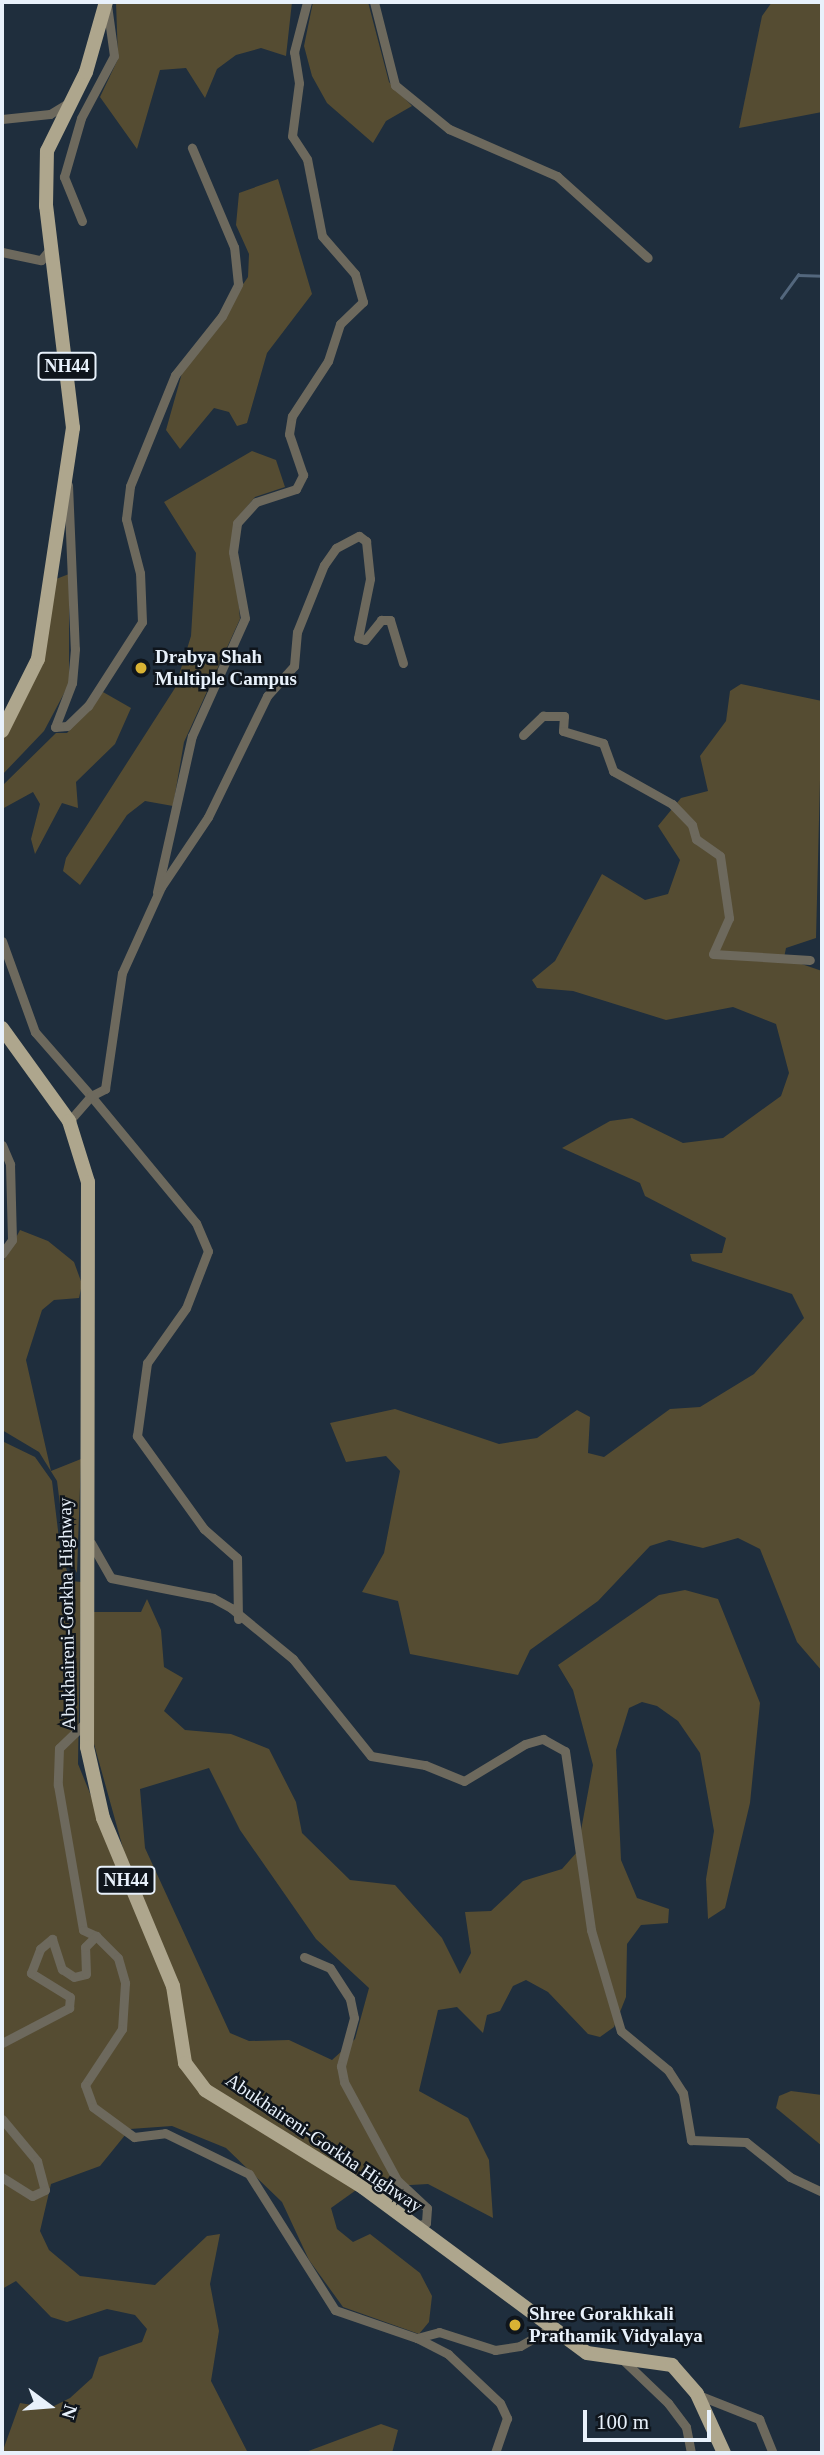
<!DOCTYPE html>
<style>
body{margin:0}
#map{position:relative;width:824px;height:2455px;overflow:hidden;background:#1f2e3d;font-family:Georgia,serif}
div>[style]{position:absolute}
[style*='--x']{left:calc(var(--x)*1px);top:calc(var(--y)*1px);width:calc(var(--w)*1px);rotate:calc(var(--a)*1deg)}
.green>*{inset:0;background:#554c32}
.stream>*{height:2.5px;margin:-1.25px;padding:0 1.25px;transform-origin:1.25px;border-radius:1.25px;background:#53677d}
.street>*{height:9px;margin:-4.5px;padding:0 4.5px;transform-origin:4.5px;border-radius:4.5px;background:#6d695d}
.primary>*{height:14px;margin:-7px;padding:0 7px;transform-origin:7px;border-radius:7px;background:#aea68d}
.dots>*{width:19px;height:19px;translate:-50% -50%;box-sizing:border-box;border:4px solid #0f151c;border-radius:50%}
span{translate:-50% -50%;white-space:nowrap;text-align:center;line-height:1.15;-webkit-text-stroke:5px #0f151c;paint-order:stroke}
.shield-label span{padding:2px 5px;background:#0f151c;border:2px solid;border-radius:5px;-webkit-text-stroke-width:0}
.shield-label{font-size:18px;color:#e8f1fb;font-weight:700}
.poi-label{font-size:19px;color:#e8f1fb;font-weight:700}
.left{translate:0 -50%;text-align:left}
.street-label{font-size:19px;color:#e8f1fb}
.frame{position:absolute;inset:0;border:4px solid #e8f1fb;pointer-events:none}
.north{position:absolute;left:14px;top:2371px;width:70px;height:70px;-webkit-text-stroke:5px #0f151c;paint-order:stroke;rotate:106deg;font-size:19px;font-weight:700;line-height:28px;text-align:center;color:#e8f1fb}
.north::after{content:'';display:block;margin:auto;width:24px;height:32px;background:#e8f1fb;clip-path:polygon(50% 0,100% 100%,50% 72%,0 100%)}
.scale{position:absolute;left:583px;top:2410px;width:128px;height:32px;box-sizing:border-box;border:4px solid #e8f1fb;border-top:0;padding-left:9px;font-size:21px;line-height:24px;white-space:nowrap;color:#e8f1fb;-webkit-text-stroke:5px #0f151c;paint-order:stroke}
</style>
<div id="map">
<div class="green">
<i style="clip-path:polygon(116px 2px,292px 2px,286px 56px,261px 48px,236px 55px,217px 69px,205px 98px,186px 68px,160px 70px,137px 149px,100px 97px,118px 59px)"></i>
<i style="clip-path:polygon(313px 2px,368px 2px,389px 82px,412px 106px,386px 121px,373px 143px,327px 103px,312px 76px,304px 46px)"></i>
<i style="clip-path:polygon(772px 2px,822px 2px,822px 112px,739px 128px,762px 16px)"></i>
<i style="clip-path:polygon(278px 179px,312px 294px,267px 353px,247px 423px,237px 426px,229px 412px,214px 408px,180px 449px,166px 430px,182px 373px,248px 277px,249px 254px,236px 225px,239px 193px)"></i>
<i style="clip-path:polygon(252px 451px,276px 460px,285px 487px,255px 497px,240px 515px,233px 539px,240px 619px,184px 742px,173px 806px,145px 801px,127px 815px,80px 885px,63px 871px,66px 858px,175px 688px,191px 636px,196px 553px,164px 502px)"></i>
<i style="clip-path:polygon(69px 574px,69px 684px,44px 731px,2px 775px,2px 740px,43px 664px,51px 581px)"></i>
<i style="clip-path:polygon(741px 684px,822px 701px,816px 938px,786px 948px,784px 958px,822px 971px,822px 1671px,797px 1642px,760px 1549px,738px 1538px,703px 1548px,669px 1540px,650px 1546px,598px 1601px,530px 1650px,518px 1675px,410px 1654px,398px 1601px,362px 1592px,384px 1553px,400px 1471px,386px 1456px,346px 1462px,330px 1423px,395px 1409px,499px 1444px,537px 1438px,577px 1410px,590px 1417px,588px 1453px,604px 1457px,670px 1409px,700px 1407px,754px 1374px,804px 1318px,792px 1294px,692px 1261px,690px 1254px,722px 1253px,726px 1238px,645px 1196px,640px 1183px,562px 1148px,610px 1121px,632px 1118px,683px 1143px,723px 1138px,781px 1096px,789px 1073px,776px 1024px,733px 1007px,666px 1020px,573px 991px,537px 988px,532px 980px,555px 961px,602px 874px,645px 900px,668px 894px,680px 860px,658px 826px,681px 798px,708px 791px,700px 756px,726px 721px,730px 691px)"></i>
<i style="clip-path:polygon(103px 692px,131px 708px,115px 744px,76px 782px,78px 808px,62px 803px,35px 854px,31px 839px,40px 804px,33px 792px,2px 809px,2px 786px,56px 733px,67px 733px)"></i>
<i style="clip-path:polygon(20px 1230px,48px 1241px,74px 1262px,82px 1284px,79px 1298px,54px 1300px,42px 1310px,26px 1360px,51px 1471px,81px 1459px,77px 1573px,66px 1552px,57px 1481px,39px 1452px,2px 1430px,2px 1264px)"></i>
<i style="clip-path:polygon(evenodd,2px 1441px,35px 1457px,52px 1481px,61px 1555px,71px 1581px,81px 1582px,78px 1764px,174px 1998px,173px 2031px,182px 2019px,180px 1993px,126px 1859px,94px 1744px,91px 1612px,141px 1612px,147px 1599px,161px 1630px,164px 1667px,183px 1678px,164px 1711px,185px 1730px,231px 1734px,269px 1749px,296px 1802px,302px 1833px,350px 1880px,395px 1885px,442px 1938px,460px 1974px,471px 1953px,465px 1912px,491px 1911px,523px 1881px,562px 1869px,577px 1852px,593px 1765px,573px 1690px,558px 1665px,659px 1595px,685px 1590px,718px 1599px,760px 1703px,750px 1803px,725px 1908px,708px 1919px,706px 1879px,714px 1831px,700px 1753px,678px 1721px,657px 1706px,642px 1702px,629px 1708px,616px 1750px,621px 1860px,637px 1898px,669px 1909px,668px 1923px,641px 1925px,627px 1944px,626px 1997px,614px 2027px,600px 2037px,588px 2034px,548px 1992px,526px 1980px,513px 1986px,500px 2011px,487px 2015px,483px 2033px,457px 2007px,438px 2010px,419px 2091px,468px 2118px,489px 2160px,493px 2218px,428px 2184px,359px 2188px,331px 2208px,337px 2229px,353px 2242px,370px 2234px,420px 2273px,432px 2296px,429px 2322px,419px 2334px,343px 2307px,309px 2260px,282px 2202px,226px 2148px,172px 2126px,130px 2129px,100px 2166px,51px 2184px,40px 2231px,49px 2250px,80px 2276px,155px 2285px,207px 2236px,220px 2234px,210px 2284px,219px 2331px,211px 2381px,248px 2453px,2px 2453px,20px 2403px,50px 2408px,70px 2398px,92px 2378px,99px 2357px,142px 2342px,147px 2329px,135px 2315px,107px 2309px,67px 2322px,51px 2317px,16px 2281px,2px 2289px,2px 1441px,209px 1768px,240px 1830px,316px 1939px,369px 1988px,355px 2039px,332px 2060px,289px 2040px,249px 2041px,230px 2033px,145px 1848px,140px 1789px,209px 1768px)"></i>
<i style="clip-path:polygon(791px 2091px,822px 2095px,822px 2146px,776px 2108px,779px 2096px)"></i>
<i style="clip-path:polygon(381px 2424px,398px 2430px,392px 2453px,303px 2453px)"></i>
</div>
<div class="stream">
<i style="--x:781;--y:298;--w:29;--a:-54"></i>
<i style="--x:798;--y:275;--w:24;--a:2"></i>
</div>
<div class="street">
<i style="--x:374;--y:2;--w:86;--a:75.8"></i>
<i style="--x:395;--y:85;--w:70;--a:39.2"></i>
<i style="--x:449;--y:129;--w:118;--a:23.5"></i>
<i style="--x:557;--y:176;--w:122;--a:42"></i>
<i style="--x:2;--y:119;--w:48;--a:-5.9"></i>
<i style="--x:50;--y:114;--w:23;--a:-31"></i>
<i style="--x:82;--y:221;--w:48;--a:-112.2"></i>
<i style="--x:64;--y:177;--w:61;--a:-73.9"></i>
<i style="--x:81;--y:118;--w:70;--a:-62"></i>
<i style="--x:114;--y:56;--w:51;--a:-97.8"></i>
<i style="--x:2;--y:252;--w:40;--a:12"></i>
<i style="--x:41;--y:260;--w:16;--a:-50"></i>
<i style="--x:68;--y:485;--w:164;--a:87.6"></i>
<i style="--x:75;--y:649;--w:34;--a:95"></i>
<i style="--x:72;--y:683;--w:47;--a:111.1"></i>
<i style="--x:55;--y:727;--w:12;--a:-5"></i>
<i style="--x:67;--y:726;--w:29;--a:-44"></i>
<i style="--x:88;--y:706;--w:100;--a:-57.3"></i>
<i style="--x:142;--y:622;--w:49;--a:-92.3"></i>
<i style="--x:140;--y:573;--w:56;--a:-104.5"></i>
<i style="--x:126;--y:519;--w:33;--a:-83"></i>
<i style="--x:130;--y:486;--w:120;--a:-67.9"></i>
<i style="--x:175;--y:375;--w:75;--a:-51.5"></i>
<i style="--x:222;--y:316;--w:36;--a:-63"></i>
<i style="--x:238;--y:284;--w:37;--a:-96"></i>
<i style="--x:234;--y:247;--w:108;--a:-113"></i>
<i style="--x:523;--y:735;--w:28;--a:-44"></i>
<i style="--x:543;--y:716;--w:21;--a:0"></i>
<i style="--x:564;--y:716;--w:15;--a:94"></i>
<i style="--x:563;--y:731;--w:42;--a:16.7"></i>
<i style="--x:603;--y:743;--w:30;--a:70"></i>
<i style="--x:613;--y:771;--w:68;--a:29.2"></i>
<i style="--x:672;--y:804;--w:29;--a:46"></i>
<i style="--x:692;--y:825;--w:15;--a:74"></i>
<i style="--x:696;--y:839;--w:29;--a:35"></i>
<i style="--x:720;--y:856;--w:63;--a:81.7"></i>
<i style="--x:729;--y:918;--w:39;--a:114"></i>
<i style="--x:713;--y:954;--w:97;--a:3.5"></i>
<i style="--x:157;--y:892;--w:160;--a:-77.4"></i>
<i style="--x:192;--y:736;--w:129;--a:-65.8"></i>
<i style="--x:245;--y:618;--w:67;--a:-100.3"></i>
<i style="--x:233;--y:552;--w:29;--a:-82"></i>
<i style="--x:237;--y:523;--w:28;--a:-48"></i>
<i style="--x:256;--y:502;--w:42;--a:-18"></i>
<i style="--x:296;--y:489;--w:16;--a:-63"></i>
<i style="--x:303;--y:475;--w:43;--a:-108.9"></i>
<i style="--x:289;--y:434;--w:18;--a:-81"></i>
<i style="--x:292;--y:416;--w:66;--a:-56.8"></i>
<i style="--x:328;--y:361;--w:39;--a:-72"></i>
<i style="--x:340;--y:324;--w:32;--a:-44"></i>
<i style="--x:363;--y:302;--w:29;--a:-106"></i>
<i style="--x:355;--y:274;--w:50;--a:-131"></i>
<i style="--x:322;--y:236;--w:78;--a:-101"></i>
<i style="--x:307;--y:159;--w:27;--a:-123"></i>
<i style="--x:292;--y:136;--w:53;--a:-82.5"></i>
<i style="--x:299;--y:83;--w:31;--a:-99"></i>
<i style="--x:294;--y:52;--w:52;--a:-75.4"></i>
<i style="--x:2;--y:941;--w:97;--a:70.1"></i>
<i style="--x:35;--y:1032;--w:85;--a:48.8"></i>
<i style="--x:91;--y:1096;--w:33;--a:131"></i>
<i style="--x:2;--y:1145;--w:21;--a:67"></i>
<i style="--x:10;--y:1164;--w:76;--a:88.5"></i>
<i style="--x:12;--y:1240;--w:17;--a:126"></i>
<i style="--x:91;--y:1543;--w:40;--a:60.3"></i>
<i style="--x:111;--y:1578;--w:104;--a:11.1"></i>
<i style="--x:213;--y:1598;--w:21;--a:29"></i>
<i style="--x:231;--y:1608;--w:80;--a:39.4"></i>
<i style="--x:293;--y:1659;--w:124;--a:51.2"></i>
<i style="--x:371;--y:1756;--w:55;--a:9.5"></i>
<i style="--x:425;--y:1765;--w:42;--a:22.3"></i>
<i style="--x:464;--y:1781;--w:71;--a:-31.2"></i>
<i style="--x:525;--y:1744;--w:19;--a:-16"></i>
<i style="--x:543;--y:1739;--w:25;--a:29"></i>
<i style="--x:565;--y:1751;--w:181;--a:81.7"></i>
<i style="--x:591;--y:1930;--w:105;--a:73.5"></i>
<i style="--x:621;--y:2031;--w:61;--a:39.7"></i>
<i style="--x:668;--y:2070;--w:27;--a:57"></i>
<i style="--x:683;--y:2093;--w:48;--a:80.3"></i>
<i style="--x:691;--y:2140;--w:55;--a:2.1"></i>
<i style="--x:746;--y:2142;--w:56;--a:38.5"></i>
<i style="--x:790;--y:2177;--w:35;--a:25"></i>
<i style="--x:238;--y:1619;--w:61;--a:-90.9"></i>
<i style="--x:237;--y:1558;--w:44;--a:-138.7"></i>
<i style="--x:204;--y:1529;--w:115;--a:-125.8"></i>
<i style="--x:137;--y:1436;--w:74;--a:-82.2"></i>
<i style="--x:147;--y:1363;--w:67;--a:-54.7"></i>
<i style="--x:186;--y:1308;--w:61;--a:-68.9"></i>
<i style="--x:208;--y:1251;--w:30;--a:-113"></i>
<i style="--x:196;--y:1223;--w:165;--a:-129.6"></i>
<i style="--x:91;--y:1096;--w:16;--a:-27"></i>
<i style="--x:105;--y:1089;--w:117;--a:-81.7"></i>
<i style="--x:122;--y:973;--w:94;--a:-65.6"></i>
<i style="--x:161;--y:887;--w:84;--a:-56.1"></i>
<i style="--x:208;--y:817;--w:135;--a:-64"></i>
<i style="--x:267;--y:696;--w:40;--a:-48"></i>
<i style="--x:294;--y:666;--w:34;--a:-85"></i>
<i style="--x:297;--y:632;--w:72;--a:-68.1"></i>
<i style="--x:324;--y:565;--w:21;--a:-55"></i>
<i style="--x:336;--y:548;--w:26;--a:-28"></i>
<i style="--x:359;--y:536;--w:9;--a:36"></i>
<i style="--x:366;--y:541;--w:38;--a:84"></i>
<i style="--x:370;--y:579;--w:60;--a:101.5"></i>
<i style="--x:358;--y:638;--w:7;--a:16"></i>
<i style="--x:365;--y:640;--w:26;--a:-51"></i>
<i style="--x:381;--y:620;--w:9;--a:0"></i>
<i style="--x:390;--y:620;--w:45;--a:73.2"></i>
<i style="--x:85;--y:1723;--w:36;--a:136"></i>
<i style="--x:59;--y:1748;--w:37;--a:92"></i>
<i style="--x:58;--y:1785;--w:147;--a:80.2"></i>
<i style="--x:83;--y:1930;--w:14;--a:25"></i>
<i style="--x:304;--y:1957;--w:28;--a:23"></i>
<i style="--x:330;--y:1968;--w:37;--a:57"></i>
<i style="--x:350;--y:1999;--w:19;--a:78"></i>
<i style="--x:354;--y:2018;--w:50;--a:105.2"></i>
<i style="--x:341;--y:2066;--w:16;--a:79"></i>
<i style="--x:344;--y:2082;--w:111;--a:61.6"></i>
<i style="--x:397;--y:2180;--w:41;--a:43"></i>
<i style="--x:427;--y:2208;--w:15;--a:94"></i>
<i style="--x:426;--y:2223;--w:10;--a:163"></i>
<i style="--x:2;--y:2043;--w:76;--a:-27.6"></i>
<i style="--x:69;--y:2008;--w:11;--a:-85"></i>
<i style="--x:70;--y:1997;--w:46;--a:-148.4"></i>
<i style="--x:31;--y:1973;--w:26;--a:-69"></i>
<i style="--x:40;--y:1949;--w:16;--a:-40"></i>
<i style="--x:52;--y:1939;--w:32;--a:72"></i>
<i style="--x:62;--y:1969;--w:14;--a:34"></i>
<i style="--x:74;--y:1977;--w:12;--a:-14"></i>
<i style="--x:86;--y:1974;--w:27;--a:-92"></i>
<i style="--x:85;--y:1947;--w:16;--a:-45"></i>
<i style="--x:96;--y:1936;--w:31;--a:45"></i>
<i style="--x:118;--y:1958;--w:26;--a:74"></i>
<i style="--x:125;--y:1983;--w:46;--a:93.7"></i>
<i style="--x:122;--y:2029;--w:67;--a:123.5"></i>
<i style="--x:85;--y:2085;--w:23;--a:70"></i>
<i style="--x:93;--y:2107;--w:51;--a:36.2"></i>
<i style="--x:134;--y:2137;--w:31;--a:-7"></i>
<i style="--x:165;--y:2133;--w:93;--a:26"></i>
<i style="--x:249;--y:2174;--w:161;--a:57.7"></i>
<i style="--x:335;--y:2310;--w:87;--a:18.9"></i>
<i style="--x:417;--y:2338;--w:23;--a:-15"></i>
<i style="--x:439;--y:2332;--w:59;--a:17.8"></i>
<i style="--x:495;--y:2350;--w:25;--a:-9"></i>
<i style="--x:520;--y:2346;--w:36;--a:-30"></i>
<i style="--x:2;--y:2119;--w:55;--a:50.2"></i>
<i style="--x:37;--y:2161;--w:30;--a:75"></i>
<i style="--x:45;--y:2190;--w:14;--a:155"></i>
<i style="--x:32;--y:2196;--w:36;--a:-148"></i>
<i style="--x:417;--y:2338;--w:35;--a:27"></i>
<i style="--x:448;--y:2354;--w:71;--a:43.3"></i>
<i style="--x:500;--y:2403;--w:17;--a:65"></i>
<i style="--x:507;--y:2418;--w:37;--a:109"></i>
<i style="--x:622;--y:2359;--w:64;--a:43.7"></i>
<i style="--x:668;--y:2403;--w:30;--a:53"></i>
<i style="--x:686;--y:2427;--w:26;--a:79"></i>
<i style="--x:698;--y:2395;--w:66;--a:21.5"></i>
<i style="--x:759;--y:2419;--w:37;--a:68"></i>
</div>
<div class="primary">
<i style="--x:2;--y:731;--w:80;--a:-63.4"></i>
<i style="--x:38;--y:659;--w:234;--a:-81.4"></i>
<i style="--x:73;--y:428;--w:224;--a:-96.9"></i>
<i style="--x:46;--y:206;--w:55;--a:-89"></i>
<i style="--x:47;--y:151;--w:88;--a:-63.7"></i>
<i style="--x:86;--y:72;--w:73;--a:-74.1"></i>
<i style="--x:2;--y:1028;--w:115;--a:54.2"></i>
<i style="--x:69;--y:1121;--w:64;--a:72.7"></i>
<i style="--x:88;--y:1182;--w:565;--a:90.1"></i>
<i style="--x:87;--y:1747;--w:73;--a:77.3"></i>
<i style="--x:103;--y:1818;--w:182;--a:67.4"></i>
<i style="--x:173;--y:1986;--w:78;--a:81.1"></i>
<i style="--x:185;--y:2063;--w:34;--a:53"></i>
<i style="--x:205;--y:2090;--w:187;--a:31.6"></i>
<i style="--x:364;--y:2188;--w:277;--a:36.5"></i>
<i style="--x:587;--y:2353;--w:86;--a:8"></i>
<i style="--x:672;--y:2365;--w:38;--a:49"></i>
<i style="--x:697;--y:2394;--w:65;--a:65.4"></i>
</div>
<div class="dots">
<i style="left:141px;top:668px;background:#d9b334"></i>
<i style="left:515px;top:2325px;background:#d9b334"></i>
</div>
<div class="shield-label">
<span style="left:67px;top:366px">NH44</span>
<span style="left:126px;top:1880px">NH44</span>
</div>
<div class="poi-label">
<span class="left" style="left:155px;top:668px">Drabya Shah<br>Multiple Campus</span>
<span class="left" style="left:529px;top:2325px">Shree Gorakhkali<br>Prathamik Vidyalaya</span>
</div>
<div class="street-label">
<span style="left:67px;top:1614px;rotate:-91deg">Abukhaireni-Gorkha Highway</span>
<span style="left:324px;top:2143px;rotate:34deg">Abukhaireni-Gorkha Highway</span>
</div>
<div class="frame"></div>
<div class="north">N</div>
<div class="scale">100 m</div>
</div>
